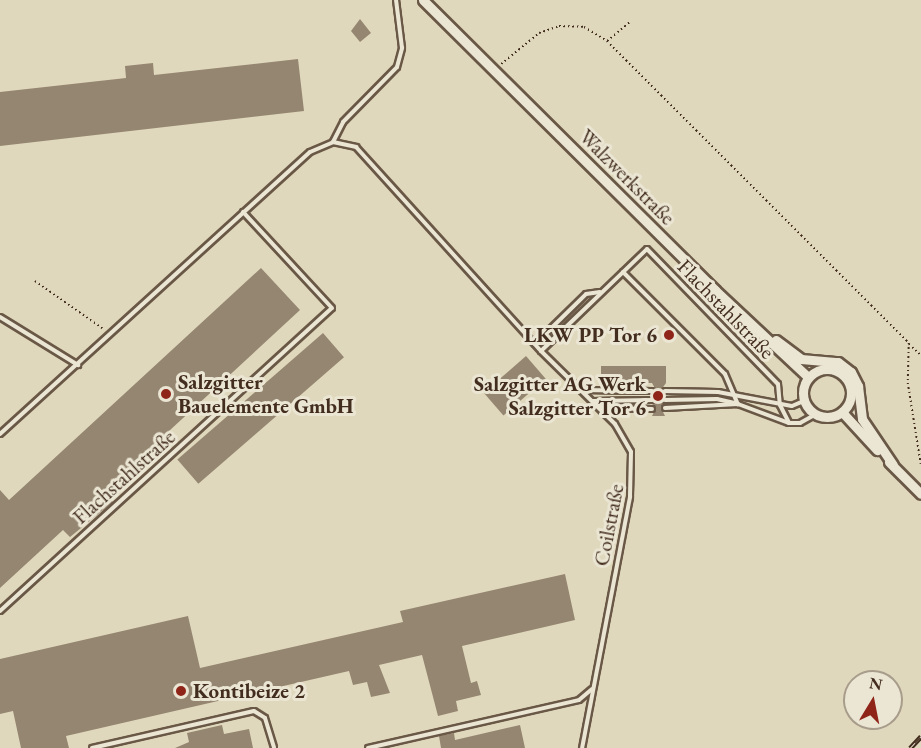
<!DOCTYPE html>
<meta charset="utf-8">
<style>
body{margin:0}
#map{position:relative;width:921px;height:748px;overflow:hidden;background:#e0d8bd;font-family:"EB Garamond",serif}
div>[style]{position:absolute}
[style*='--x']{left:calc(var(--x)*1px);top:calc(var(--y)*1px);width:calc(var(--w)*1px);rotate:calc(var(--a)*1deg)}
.building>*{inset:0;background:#958671;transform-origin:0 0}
.path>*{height:1.5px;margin-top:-0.75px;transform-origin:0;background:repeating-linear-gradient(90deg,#432d1e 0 1.5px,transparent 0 4.5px)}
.roads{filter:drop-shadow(2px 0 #6a5846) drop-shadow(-2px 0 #6a5846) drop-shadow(0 2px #6a5846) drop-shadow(0 -2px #6a5846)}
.service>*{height:4px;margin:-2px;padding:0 2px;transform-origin:2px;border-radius:2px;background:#ebe6d4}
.tertiary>*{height:9px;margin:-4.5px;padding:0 4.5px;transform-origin:4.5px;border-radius:4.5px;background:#ebe6d4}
.tertiary>.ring{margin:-4.5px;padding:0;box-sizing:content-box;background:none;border:9px solid #ebe6d4;border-radius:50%}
.rail>*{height:4.5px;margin-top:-2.25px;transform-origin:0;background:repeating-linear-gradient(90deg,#ebe6d4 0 7px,#432d1e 0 14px);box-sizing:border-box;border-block:2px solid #432d1e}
.dots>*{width:16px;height:16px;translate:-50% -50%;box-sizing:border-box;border:3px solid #ebe6d4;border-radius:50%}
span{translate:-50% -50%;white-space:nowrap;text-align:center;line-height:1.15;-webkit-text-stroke:6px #ebe6d4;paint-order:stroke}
.street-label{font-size:21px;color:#432d1e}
.poi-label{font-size:21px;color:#432d1e;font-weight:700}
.right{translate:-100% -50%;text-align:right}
.left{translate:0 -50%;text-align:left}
.north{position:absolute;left:843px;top:670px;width:60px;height:60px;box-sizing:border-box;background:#ebe6d4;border:2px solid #a89c8b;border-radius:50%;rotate:10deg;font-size:16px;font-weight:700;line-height:24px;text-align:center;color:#432d1e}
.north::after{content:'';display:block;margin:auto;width:21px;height:27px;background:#8f2418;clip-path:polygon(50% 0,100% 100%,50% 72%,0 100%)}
</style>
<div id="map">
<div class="building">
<i style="clip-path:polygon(360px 19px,371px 33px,360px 42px,351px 31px)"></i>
<i style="clip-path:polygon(298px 59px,304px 111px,0 146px,0 92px,126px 78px,125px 66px,153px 63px,154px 75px)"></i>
<i style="clip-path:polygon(261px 268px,300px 310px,117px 479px,124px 486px,110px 499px,113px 502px,70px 537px,63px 530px,0 588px,0 490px,9px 500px)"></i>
<i style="left:323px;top:333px;width:32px;height:193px;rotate:49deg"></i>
<i style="left:526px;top:356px;width:30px;height:56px;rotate:49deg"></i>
<i style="clip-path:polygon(601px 366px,666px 366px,666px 383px,661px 390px,665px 395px,661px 408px,665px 416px,652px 416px,656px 408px,652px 404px,656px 401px,652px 395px,656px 390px,652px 383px,601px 382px)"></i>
<i style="clip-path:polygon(565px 574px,575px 620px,462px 646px,471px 683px,477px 681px,481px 695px,456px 701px,458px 711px,438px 716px,422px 655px,379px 665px,390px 693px,371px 697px,367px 682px,353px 685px,349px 671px,66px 736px,69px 748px,21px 748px,13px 711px,0 714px,0 659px,188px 616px,200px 668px,403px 622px,400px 611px)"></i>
<i style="clip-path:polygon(222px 725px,224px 734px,249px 729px,253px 748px,175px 748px,189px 742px,187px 733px)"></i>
<i style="clip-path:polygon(520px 725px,525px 748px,441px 748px,439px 736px,454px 733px,455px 740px)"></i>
</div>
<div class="path">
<i style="--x:607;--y:41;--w:30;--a:-40"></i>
<i style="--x:501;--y:64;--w:49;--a:-39.2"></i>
<i style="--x:539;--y:33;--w:21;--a:-19"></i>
<i style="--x:559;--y:26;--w:25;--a:2"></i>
<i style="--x:584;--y:27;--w:27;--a:31"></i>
<i style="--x:607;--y:41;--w:427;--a:45"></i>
<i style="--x:909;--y:343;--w:40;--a:91.4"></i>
<i style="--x:908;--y:383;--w:82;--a:80.9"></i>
<i style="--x:35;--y:281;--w:85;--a:35"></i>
<i style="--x:909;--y:344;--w:16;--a:43"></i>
</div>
<div class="roads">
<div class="service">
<i style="--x:333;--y:142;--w:22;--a:-63"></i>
<i style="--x:343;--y:122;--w:77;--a:-45.5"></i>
<i style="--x:397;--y:67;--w:20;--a:-75"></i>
<i style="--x:402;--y:48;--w:48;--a:-97.1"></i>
<i style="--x:623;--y:272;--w:144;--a:45"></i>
<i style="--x:725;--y:374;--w:33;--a:67"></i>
<i style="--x:0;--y:317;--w:92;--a:31.6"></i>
<i style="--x:535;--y:344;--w:71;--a:-44.4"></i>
<i style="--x:586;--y:294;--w:14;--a:-8"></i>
<i style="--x:541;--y:351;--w:147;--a:-43.9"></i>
<i style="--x:647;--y:249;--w:188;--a:45.9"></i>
<i style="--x:778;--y:384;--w:21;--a:85"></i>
<i style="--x:780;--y:405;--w:20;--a:63"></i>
<i style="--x:581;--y:390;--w:71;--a:0.8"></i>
<i style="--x:665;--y:391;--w:53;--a:1.1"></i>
<i style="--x:718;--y:392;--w:75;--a:10.7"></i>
<i style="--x:792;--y:406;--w:13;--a:-23"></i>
<i style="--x:665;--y:400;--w:52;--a:-1.1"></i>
<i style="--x:717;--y:399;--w:18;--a:13"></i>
<i style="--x:593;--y:401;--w:59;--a:-1"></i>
<i style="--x:600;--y:408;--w:52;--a:1.1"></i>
<i style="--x:665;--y:408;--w:73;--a:-3.1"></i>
<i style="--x:738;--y:404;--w:54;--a:20.4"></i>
<i style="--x:789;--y:423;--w:11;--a:0"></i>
<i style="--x:800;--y:423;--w:18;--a:-29"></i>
<i style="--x:0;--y:434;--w:419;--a:-42.3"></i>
<i style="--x:310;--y:152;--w:25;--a:-23"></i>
<i style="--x:333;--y:142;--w:24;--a:12"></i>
<i style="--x:356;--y:147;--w:275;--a:47.8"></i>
<i style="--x:541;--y:351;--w:104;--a:44.6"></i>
<i style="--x:615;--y:424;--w:32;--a:60"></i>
<i style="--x:631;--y:452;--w:45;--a:91.3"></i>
<i style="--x:630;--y:497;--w:256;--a:100.8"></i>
<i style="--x:0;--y:611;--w:449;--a:-42.4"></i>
<i style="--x:332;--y:308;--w:131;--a:-132.8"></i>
<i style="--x:92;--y:748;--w:166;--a:-12.9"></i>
<i style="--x:254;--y:711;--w:13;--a:32"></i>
<i style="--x:265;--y:718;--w:31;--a:73"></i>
<i style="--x:368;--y:748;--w:216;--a:-12.8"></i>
<i style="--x:579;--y:700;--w:17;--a:-40"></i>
</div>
<div class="tertiary">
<i style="--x:423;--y:0;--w:412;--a:44.8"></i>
<i style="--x:715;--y:290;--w:127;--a:43.1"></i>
<i style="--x:776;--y:340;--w:31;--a:37"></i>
<i style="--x:801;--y:359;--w:37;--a:5"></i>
<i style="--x:838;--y:362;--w:16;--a:38"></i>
<i style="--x:851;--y:372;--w:16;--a:63"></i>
<i style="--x:858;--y:386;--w:33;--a:83"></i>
<i style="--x:862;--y:419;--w:55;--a:56"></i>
<i class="ring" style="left:803px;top:369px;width:39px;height:39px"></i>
<i style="--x:842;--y:412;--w:52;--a:47.4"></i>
<i style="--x:889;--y:462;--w:45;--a:45"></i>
</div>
</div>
<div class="rail">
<i style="--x:910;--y:748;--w:16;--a:-47"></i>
</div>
<div class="dots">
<i style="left:669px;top:335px;background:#8f2418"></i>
<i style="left:166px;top:394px;background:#8f2418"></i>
<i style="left:658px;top:396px;background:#8f2418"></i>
<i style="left:181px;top:691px;background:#8f2418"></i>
</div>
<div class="street-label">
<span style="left:627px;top:177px;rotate:45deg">Walzwerkstraße</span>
<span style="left:726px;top:309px;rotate:46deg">Flachstahlstraße</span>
<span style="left:124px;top:477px;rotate:-42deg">Flachstahlstraße</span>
<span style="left:609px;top:525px;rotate:-79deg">Coilstraße</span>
</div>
<div class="poi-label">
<span class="right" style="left:657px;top:335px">LKW PP Tor 6</span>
<span class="left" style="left:178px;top:394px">Salzgitter<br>Bauelemente GmbH</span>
<span class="right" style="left:646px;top:396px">Salzgitter AG Werk<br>Salzgitter Tor 6</span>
<span class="left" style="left:193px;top:691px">Kontibeize 2</span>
</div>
<div class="north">N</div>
</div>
